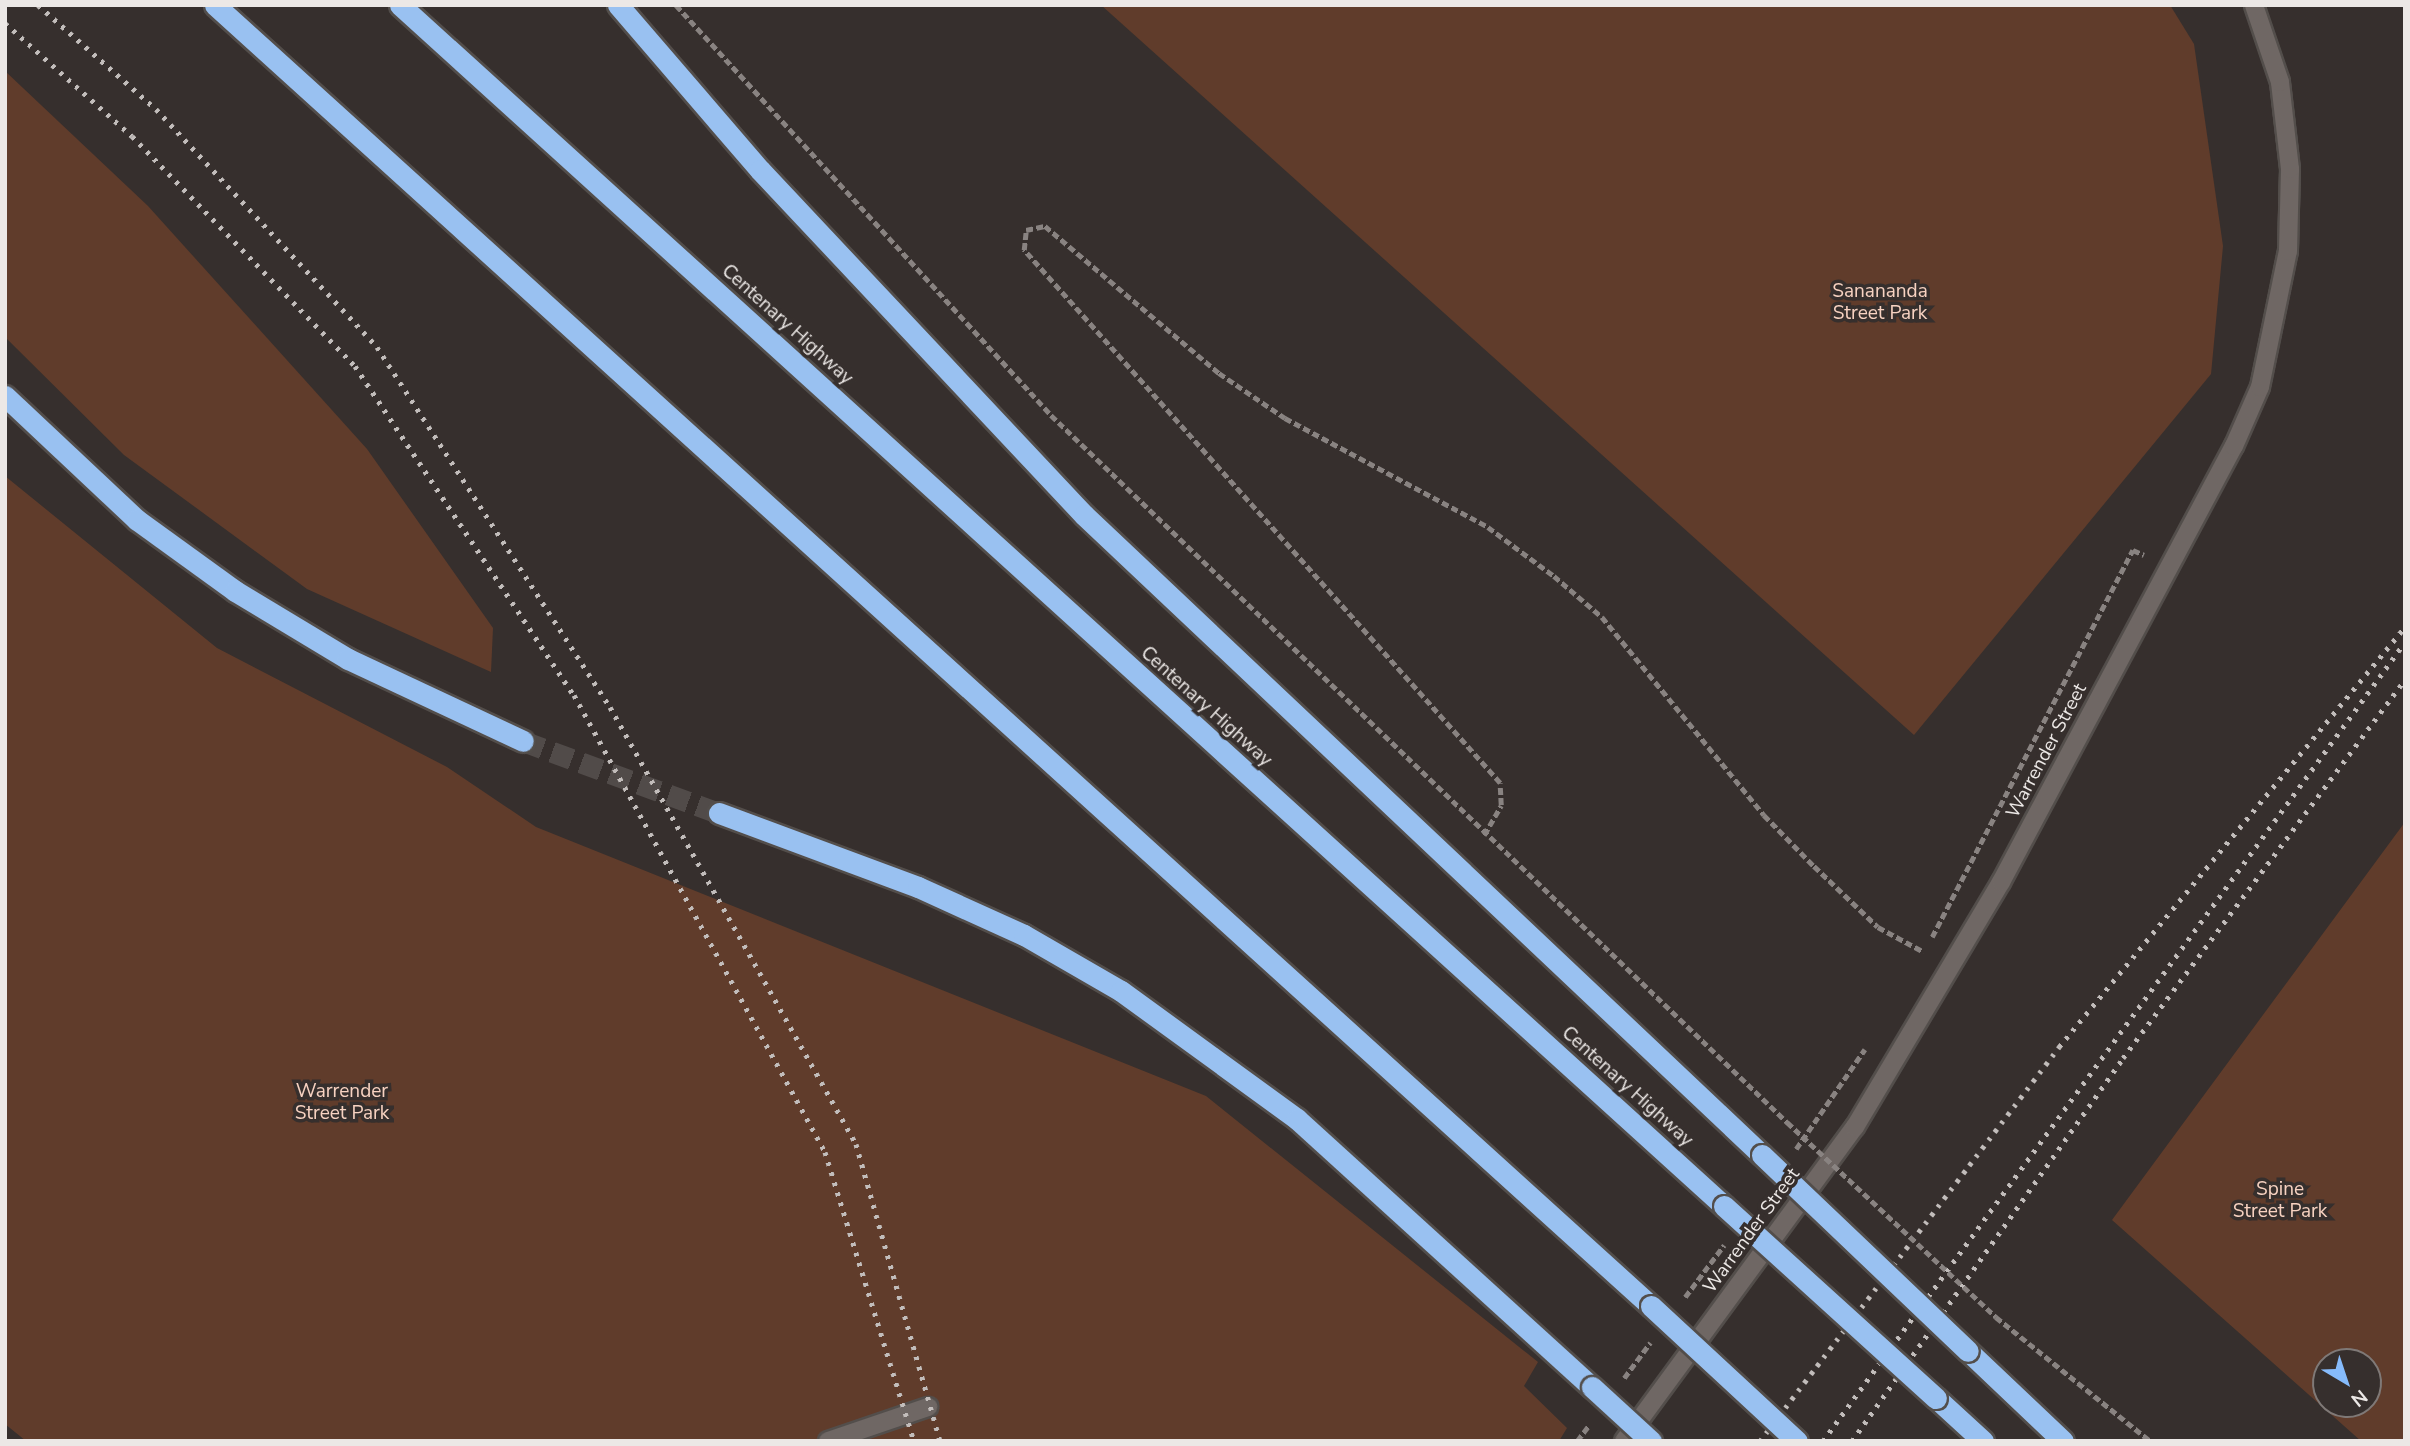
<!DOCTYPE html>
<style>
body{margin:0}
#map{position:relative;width:2410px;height:1446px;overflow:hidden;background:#362f2d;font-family:"Nunito Sans",sans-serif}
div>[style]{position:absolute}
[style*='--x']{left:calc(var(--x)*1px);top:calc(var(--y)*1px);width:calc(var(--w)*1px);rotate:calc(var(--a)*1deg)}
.green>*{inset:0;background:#603c2b}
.motorway-tunnel>*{height:21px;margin-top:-10.5px;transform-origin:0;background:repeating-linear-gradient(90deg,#514b49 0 21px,transparent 0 31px)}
.path>*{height:4.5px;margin-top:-2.25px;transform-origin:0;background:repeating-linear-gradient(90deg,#898381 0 7px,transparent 0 10.5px)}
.roads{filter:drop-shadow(2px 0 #534e4b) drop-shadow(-2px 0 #534e4b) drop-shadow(0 2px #534e4b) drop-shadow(0 -2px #534e4b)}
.service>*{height:18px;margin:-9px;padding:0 9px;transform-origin:9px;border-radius:9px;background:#6f6764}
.tertiary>*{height:18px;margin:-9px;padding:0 9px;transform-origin:9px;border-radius:9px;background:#6f6764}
.motorway>*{height:21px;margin:-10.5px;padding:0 10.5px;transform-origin:10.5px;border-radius:10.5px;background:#99c1f1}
.rail>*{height:5px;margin-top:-2.5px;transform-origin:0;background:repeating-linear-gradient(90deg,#c2bdbb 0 3.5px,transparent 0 10.5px)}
.path-bridge>*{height:4.5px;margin-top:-2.25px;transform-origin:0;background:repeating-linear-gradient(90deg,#898381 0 7px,transparent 0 10.5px)}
.bridges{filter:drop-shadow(2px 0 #534e4b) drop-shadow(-2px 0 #534e4b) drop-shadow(0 2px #534e4b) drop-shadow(0 -2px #534e4b)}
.motorway-bridge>*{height:21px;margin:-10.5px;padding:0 10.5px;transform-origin:10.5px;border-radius:10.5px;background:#99c1f1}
span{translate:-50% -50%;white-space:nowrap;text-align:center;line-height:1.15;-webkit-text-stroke:7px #362f2d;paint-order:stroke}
.park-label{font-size:19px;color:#f7d2c1}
.street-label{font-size:19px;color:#ece8e6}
.frame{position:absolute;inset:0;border:7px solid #ece8e6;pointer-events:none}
.north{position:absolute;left:2312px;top:1348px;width:70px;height:70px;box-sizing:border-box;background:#362f2d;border:2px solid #7f7977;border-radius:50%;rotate:141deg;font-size:19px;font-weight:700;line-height:28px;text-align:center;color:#ece8e6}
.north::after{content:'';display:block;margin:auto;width:24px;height:32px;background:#86bbfb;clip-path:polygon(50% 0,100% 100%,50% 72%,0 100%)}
</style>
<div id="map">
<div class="green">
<i style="clip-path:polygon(1101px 5px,2170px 5px,2194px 44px,2223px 246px,2211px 374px,1914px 735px)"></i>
<i style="clip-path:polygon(5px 71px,148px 206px,367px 449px,493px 628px,491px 672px,307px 589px,124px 455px,5px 337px)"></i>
<i style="clip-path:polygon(5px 476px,217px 648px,447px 767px,536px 827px,1206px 1096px,1538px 1362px,1524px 1386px,1567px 1428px,1559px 1441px,26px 1441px,5px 1424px)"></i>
<i style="clip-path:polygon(evenodd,2405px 822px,2405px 1441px,2361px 1441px,2112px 1220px,2405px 822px,2326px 1362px,2368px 1362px,2368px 1404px,2326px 1404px,2326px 1362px)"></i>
</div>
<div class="motorway-tunnel">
<i style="--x:523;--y:741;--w:209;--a:20.2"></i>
</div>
<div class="path">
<i style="--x:676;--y:5;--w:556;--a:47.55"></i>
<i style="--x:1051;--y:415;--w:1021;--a:43.85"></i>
<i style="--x:1484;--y:835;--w:34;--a:-60"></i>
<i style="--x:1501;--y:805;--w:22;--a:-93"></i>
<i style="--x:1500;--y:783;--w:715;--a:-131.77"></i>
<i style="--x:1024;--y:250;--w:20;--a:-84"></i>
<i style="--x:1026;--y:230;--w:19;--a:-12"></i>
<i style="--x:1045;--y:226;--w:228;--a:40.2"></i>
<i style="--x:1219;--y:373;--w:80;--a:34.3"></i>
<i style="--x:1285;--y:418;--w:230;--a:28.2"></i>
<i style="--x:1488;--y:527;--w:82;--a:36.6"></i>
<i style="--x:1554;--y:576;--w:63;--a:40.5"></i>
<i style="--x:1602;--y:617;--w:256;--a:50.7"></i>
<i style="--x:1764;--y:815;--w:71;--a:45.6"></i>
<i style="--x:1814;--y:866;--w:88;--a:43.6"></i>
<i style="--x:1878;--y:927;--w:52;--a:28.5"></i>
<i style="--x:1932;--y:937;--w:436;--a:-62.6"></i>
<i style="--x:2133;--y:550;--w:12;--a:24"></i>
<i style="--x:1796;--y:1149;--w:121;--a:-55.4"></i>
<i style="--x:1685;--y:1297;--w:65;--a:-53.1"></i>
<i style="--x:1996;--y:1317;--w:198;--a:38.8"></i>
<i style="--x:1624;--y:1378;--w:44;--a:-53.4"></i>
<i style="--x:1577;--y:1441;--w:20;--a:-53"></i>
</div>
<div class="roads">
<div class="service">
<i style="--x:828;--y:1441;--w:106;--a:-18.8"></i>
</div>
<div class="tertiary">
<i style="--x:1624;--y:1441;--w:390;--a:-53.7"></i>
<i style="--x:1855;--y:1127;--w:285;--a:-59.2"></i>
<i style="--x:2001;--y:882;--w:494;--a:-61.9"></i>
<i style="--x:2234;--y:446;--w:64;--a:-66.2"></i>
<i style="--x:2260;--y:387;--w:139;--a:-78.4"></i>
<i style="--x:2288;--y:251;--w:82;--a:-88.6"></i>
<i style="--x:2290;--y:169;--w:88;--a:-96.6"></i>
<i style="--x:2280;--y:82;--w:81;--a:-108.7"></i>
</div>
<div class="motorway">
<i style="--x:215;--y:5;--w:1938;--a:42.18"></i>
<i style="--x:400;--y:5;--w:1788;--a:42.21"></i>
<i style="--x:618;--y:5;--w:218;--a:49.3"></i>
<i style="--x:760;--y:170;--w:473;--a:46.8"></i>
<i style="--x:1084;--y:515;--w:932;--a:43.35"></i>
<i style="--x:5;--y:396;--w:181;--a:43.2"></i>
<i style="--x:137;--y:520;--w:121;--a:35.9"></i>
<i style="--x:235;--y:591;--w:132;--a:31"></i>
<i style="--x:348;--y:659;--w:193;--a:25.1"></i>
<i style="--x:719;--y:813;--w:212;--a:20.4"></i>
<i style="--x:918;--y:887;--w:116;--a:24.4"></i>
<i style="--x:1024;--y:935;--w:112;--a:30"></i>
<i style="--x:1121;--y:991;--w:218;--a:36"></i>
<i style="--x:1297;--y:1119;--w:399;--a:42.3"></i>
<i style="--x:1968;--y:1351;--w:131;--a:43.5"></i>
<i style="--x:1936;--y:1398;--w:64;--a:42.5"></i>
</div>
</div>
<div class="rail">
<i style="--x:38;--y:5;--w:157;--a:41.4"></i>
<i style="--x:156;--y:109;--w:325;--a:47.1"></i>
<i style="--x:377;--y:347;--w:429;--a:57.1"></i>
<i style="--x:610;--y:707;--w:501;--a:60.62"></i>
<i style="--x:856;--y:1144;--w:309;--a:74.2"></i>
<i style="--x:5;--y:23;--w:170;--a:41.7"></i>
<i style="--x:132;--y:136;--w:320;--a:45.9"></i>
<i style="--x:355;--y:366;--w:395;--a:56.4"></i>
<i style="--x:574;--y:695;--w:521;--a:61.22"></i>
<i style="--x:825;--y:1152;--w:302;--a:72.9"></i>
<i style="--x:1760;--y:1441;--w:495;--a:-52.8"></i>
<i style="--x:2059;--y:1047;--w:544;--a:-50.52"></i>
<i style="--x:1823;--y:1441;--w:983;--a:-53.93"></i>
<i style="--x:1852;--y:1441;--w:469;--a:-54.7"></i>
<i style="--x:2123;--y:1058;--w:472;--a:-53.3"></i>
</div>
<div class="path-bridge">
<i style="--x:1787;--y:1122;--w:286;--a:43"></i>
</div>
<div class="bridges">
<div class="motorway-bridge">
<i style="--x:1762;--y:1155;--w:284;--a:43.6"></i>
<i style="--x:1724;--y:1206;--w:286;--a:42.2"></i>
<i style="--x:1651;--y:1306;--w:199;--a:42.8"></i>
<i style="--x:1592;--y:1387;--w:80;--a:42.5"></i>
</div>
</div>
<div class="park-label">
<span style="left:1880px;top:303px">Sanananda<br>Street Park</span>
<span style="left:342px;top:1103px">Warrender<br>Street Park</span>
<span style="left:2280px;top:1201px">Spine<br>Street Park</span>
</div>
<div class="street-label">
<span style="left:787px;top:325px;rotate:42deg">Centenary Highway</span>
<span style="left:1206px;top:707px;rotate:42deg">Centenary Highway</span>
<span style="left:2047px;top:751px;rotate:-62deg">Warrender Street</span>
<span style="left:1627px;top:1087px;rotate:42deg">Centenary Highway</span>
<span style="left:1752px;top:1231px;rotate:-54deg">Warrender Street</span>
</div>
<div class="frame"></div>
<div class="north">N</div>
</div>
